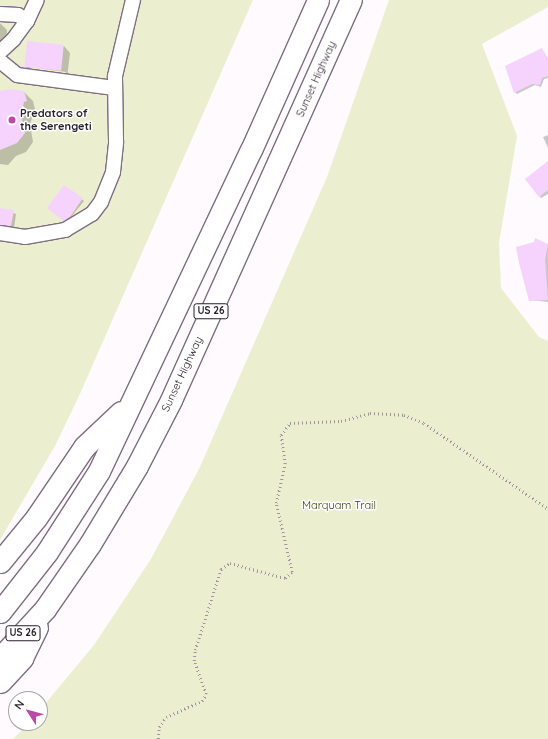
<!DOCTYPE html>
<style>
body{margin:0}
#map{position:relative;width:548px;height:739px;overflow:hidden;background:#fefafe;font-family:Quicksand,sans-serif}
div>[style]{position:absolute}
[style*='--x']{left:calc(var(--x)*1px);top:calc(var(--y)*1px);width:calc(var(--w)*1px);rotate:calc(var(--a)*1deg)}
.green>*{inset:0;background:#ebefd0}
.shadow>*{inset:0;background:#0003}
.building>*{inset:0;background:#f6d3fc;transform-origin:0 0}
.path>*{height:2.5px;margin-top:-1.25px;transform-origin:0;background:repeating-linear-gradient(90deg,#9c969c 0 1px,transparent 0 4px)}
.roads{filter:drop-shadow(1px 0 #7f6e81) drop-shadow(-1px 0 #7f6e81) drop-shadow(0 1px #7f6e81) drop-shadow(0 -1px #7f6e81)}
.minor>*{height:14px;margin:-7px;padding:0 7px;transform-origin:7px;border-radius:7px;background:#fff}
.highway>*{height:21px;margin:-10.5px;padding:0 10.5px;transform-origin:10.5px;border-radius:10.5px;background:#fff}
.dots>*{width:11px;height:11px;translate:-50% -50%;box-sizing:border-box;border:2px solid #fff;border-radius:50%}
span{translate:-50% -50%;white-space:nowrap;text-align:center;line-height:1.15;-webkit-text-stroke:3px #fff;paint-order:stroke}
.shield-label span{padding:1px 3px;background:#fff;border:1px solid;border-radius:3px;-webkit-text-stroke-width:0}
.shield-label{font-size:10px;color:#261f27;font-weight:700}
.street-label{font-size:11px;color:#261f27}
.poi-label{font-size:11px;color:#261f27;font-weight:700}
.left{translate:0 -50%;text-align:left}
.park-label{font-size:11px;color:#3b3f04}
.north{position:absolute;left:8px;top:691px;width:40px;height:40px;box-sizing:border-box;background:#fff;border:1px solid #a8a5a9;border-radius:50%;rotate:306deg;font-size:11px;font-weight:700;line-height:16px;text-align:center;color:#261f27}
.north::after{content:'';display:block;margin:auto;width:14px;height:18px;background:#bb4aa6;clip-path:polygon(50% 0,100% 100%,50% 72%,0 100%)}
</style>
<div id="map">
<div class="green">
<i style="clip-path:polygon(0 0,253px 0,79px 396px,55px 446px,0 540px)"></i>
<i style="clip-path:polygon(389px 0,548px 0,548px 7px,482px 44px,517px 136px,499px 243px,501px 288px,539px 337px,548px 341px,548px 739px,13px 739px,29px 723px,40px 723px,40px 710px,94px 645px,151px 559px,199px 469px,327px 177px)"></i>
</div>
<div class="shadow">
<i style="clip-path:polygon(0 23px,7px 30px,6px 48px,0 52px)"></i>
<i style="clip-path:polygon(evenodd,64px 46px,70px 53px,67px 78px,31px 74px,25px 67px,64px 46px,30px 67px,66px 72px,66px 74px,30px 69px,30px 67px)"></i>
<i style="clip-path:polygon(544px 52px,548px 59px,548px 78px,544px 79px,541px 87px,535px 85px,517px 94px,515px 92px)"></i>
<i style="clip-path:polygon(0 92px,24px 92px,33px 101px,35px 109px,30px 124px,33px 142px,26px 152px,16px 156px,8px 165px,0 164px)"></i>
<i style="clip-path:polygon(548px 135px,548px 148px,543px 137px)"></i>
<i style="clip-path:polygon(548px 162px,548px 194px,541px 198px,539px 196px)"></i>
<i style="clip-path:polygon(64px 186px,84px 201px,67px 222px,50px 210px)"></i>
<i style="clip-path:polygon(0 209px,16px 214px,14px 228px,0 226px)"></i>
<i style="clip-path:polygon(536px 239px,548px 245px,548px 302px,530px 300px)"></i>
</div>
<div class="building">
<i style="left:27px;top:41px;width:37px;height:26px;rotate:6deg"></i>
<i style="clip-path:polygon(542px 48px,548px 59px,548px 76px,542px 78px,540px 85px,532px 84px,514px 93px,505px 66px)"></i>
<i style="clip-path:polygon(11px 89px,24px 91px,27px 101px,24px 102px,21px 115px,25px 133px,17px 143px,0 150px,0 91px)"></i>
<i style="clip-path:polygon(548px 161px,548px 190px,539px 197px,525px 179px)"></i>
<i style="clip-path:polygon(64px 185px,83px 198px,70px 217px,64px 221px,47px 208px)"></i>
<i style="clip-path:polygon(0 208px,14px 210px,11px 226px,0 225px)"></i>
<i style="clip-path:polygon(535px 238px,548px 244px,545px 260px,548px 300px,529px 301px,519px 263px,516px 247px,534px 242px)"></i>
</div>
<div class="path">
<i style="--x:158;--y:739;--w:12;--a:-85"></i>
<i style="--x:159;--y:727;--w:12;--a:-55"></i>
<i style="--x:166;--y:717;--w:39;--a:-24"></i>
<i style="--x:202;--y:701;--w:8;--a:-60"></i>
<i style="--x:206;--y:694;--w:35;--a:-110"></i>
<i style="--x:194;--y:661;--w:11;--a:-85"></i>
<i style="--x:195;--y:650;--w:85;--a:-72.2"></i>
<i style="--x:221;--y:569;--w:11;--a:-34"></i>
<i style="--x:230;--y:563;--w:57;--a:15.3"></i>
<i style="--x:285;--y:578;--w:9;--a:-41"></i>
<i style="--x:292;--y:572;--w:71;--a:-103.1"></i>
<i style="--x:276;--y:503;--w:40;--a:-77"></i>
<i style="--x:285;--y:464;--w:29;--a:-98"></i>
<i style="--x:281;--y:435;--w:15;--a:-53"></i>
<i style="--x:290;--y:423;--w:51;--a:-2.2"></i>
<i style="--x:341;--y:421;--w:30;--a:-15"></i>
<i style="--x:370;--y:413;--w:34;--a:3"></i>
<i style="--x:404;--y:415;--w:22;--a:22"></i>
<i style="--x:424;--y:423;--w:151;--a:34.7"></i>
</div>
<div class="roads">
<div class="minor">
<i style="--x:0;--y:14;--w:18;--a:3"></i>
<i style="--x:18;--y:15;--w:11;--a:34"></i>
<i style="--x:0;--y:52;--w:18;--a:-43"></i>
<i style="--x:13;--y:40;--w:24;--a:-54"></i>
<i style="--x:27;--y:21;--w:23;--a:-65"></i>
<i style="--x:0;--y:61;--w:22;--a:39"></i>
<i style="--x:17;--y:75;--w:98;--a:7.6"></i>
<i style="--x:0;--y:233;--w:25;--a:9"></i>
<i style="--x:25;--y:237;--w:41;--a:-9.9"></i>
<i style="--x:65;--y:230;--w:31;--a:-31"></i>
<i style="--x:92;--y:214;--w:15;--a:-53"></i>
<i style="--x:101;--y:202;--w:32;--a:-68"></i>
<i style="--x:113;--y:172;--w:31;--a:-84"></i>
<i style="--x:116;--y:141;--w:65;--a:-90.9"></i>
<i style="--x:115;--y:76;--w:78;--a:-76.7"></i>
</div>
<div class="highway">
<i style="--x:0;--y:562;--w:57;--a:-50.7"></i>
<i style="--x:36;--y:518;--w:86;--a:-55.9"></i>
<i style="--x:84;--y:447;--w:51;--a:-43.4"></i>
<i style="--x:0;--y:612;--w:76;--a:-51.9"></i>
<i style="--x:47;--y:552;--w:96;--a:-57.3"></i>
<i style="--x:99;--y:471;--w:355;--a:-64.7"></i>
<i style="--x:251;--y:150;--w:164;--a:-65.9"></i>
<i style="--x:0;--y:658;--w:67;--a:-47.4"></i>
<i style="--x:45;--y:609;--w:79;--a:-55.3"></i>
<i style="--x:90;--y:544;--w:91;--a:-58.9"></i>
<i style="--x:137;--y:466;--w:74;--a:-62.7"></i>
<i style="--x:171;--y:400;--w:439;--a:-65.8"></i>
<i style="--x:0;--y:682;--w:33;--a:-47"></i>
<i style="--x:22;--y:658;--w:34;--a:-64"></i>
</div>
</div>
<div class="dots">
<i style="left:12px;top:120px;background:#bb4aa6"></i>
</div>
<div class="shield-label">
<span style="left:211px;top:311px">US 26</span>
<span style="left:23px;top:633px">US 26</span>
</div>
<div class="street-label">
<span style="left:316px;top:79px;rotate:-66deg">Sunset Highway</span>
<span style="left:182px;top:374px;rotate:-65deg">Sunset Highway</span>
</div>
<div class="poi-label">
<span class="left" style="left:20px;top:120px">Predators of<br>the Serengeti</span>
</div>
<div class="park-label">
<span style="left:339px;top:505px">Marquam Trail</span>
</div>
<div class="north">N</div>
</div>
